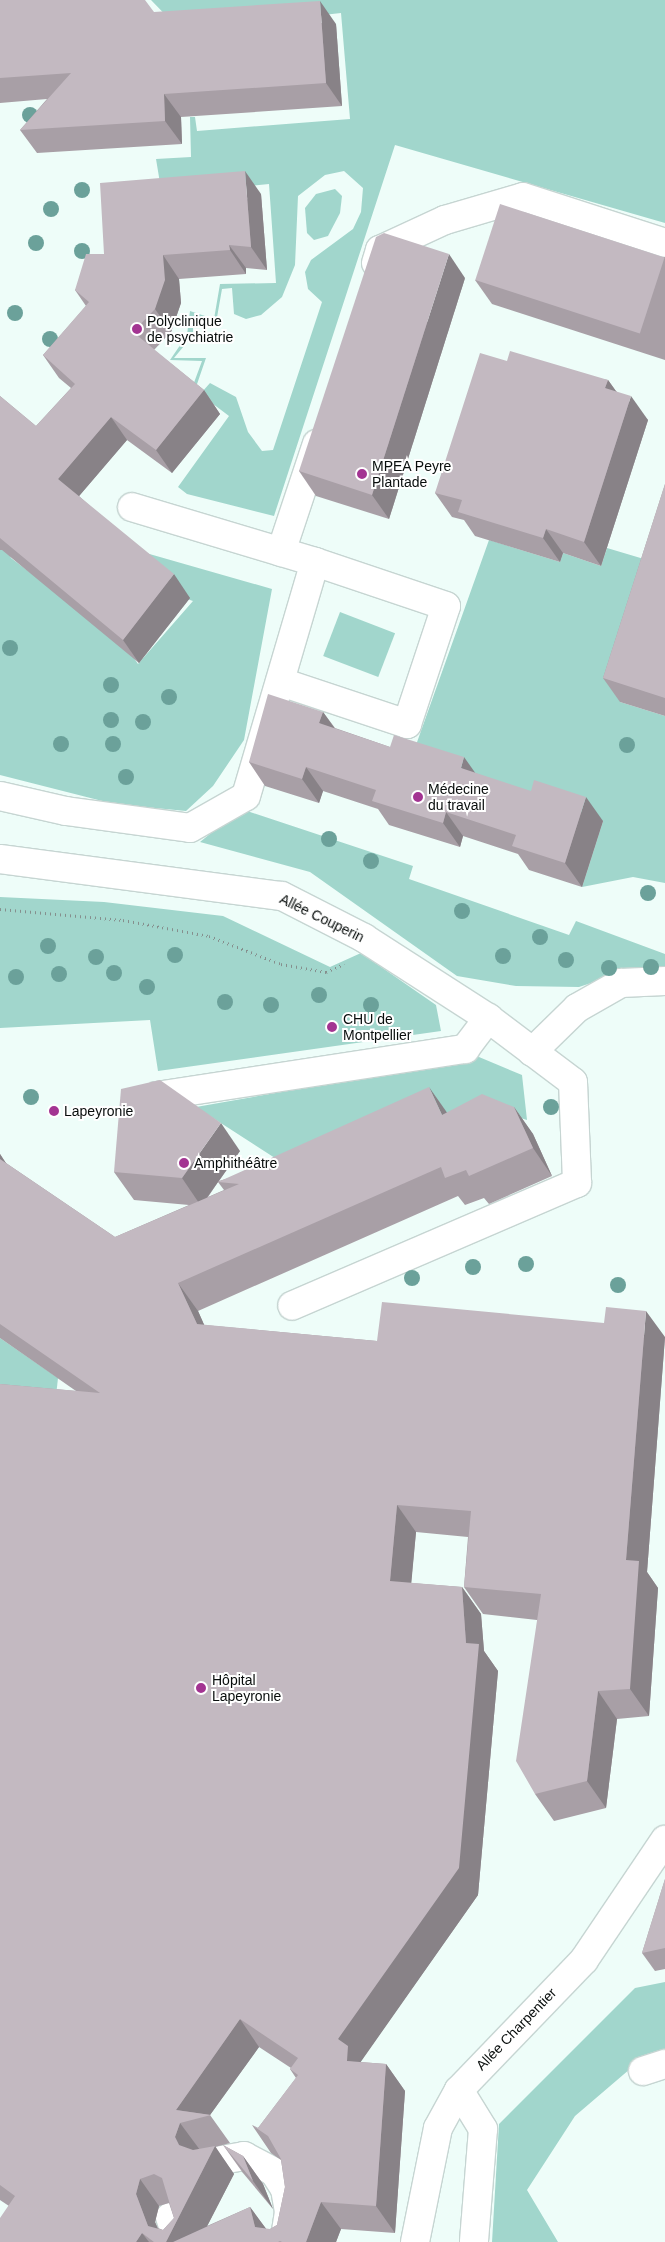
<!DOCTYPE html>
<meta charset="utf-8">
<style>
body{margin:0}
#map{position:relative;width:665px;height:2242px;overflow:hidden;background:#eefdf9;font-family:Arial,sans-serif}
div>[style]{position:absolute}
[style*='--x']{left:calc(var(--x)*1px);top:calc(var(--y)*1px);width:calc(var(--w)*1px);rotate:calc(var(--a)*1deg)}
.green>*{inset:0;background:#a1d6cc;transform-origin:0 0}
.path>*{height:3px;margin-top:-1.5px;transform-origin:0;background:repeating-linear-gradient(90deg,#858f8d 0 1px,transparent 0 5px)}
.roads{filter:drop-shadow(1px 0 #c6d5d2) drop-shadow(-1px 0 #c6d5d2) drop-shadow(0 1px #c6d5d2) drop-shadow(0 -1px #c6d5d2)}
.minor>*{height:28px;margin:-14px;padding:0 14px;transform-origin:14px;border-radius:14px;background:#fff}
.trees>*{width:16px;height:16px;margin:-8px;border-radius:50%;background:#6ba19a}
.wall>*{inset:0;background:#a89fa6}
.shaded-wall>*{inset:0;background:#888287}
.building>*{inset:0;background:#c3b9c1;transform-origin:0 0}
.dots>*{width:14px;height:14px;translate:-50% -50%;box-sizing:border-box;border:2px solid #fff;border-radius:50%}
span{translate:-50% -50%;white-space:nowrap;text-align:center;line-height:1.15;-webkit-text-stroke:4px #fff;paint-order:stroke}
.poi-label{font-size:14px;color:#080d0c}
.left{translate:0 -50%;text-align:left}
.street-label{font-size:14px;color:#080d0c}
</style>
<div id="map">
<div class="green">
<i style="clip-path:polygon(evenodd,151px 0,665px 0,665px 223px,395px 145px,274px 516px,187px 494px,178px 487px,229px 416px,192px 388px,202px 361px,170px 360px,187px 335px,190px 311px,214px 319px,220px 284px,276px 283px,269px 184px,162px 195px,156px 159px,191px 157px,190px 117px,195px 117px,197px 131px,350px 119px,341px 13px,181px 31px,151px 0,344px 171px,363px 188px,361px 212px,353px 229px,311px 260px,305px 272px,308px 289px,322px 302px,273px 450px,262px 451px,248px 432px,236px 397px,210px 383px,202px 392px,196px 387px,206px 358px,174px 358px,193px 335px,193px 316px,216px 323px,222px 289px,232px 288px,234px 314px,246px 319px,261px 315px,282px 297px,295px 265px,298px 196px,325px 175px,344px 171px)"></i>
<i style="clip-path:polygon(335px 189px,342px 196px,340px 213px,328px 236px,314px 240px,307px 233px,305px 208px,316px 194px)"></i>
<i style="clip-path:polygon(489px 540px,560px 562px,563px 553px,601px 566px,607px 548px,664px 565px,620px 702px,665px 716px,665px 883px,633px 877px,582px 887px,603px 821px,411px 759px)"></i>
<i style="clip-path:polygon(7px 549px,11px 558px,125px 645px,138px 664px,193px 601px,181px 597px,132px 549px,272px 589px,244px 740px,213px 786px,186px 811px,114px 804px,0 775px,0 550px)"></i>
<i style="left:340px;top:612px;width:59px;height:47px;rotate:21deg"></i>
<i style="clip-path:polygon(241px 809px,413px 866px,409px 879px,569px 935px,576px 921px,665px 954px,665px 967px,624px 972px,579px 987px,516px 986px,457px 976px,310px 872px,200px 842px)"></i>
<i style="clip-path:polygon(0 897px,104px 902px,223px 916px,330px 967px,361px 953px,436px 1005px,441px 1031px,158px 1071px,150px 1020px,0 1028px)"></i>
<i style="clip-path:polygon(479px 1057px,522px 1075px,527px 1120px,495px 1110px,306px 1178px,196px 1107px)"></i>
<i style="clip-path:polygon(0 1338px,58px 1378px,54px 1414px,0 1410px)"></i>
<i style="clip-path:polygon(665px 1982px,665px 2053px,637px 2063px,575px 2116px,527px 2190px,558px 2242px,492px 2242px,499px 2124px,635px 1988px)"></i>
</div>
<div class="path">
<i style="--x:0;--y:909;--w:123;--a:5.1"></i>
<i style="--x:123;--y:920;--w:87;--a:10.5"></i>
<i style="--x:209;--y:936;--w:77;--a:21.3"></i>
<i style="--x:281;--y:964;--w:46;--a:10.1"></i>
<i style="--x:326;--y:972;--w:20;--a:-24"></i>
</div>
<div class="roads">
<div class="minor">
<i style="--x:376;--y:263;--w:14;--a:-73"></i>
<i style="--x:380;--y:250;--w:72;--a:-24.8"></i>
<i style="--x:445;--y:220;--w:81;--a:-16.4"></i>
<i style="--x:523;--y:197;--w:149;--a:17.9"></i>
<i style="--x:281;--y:552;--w:114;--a:-71.6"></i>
<i style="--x:281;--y:682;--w:133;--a:18.4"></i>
<i style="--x:407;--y:724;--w:124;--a:-71.7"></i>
<i style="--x:446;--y:606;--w:138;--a:-161.4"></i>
<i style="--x:0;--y:796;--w:68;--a:12.8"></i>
<i style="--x:66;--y:811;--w:125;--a:7.8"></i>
<i style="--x:190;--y:828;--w:64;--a:-29.7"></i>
<i style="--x:246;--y:796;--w:244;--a:-73.6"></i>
<i style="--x:315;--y:562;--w:191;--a:-163.3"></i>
<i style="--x:0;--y:859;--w:284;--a:7.5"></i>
<i style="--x:282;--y:896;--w:92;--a:27.1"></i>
<i style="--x:364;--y:938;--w:148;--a:32.8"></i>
<i style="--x:488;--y:1018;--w:106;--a:37"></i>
<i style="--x:573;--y:1082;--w:101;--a:87.7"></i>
<i style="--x:577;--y:1183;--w:310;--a:156.7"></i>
<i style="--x:532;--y:1052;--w:63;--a:-44.4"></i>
<i style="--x:577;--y:1008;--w:51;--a:-29.6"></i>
<i style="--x:621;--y:983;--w:44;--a:-2.6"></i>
<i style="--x:157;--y:1096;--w:312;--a:-8.7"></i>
<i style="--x:465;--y:1049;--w:39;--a:-53"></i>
<i style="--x:643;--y:2071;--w:23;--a:-18"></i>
<i style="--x:459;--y:2090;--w:46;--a:58.4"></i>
<i style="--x:483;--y:2129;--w:113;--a:94.6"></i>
<i style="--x:210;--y:2162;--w:35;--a:-10"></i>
<i style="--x:244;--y:2156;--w:34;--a:28"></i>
<i style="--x:274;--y:2172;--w:20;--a:57"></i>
<i style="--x:285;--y:2189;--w:23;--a:80"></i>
<i style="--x:289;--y:2212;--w:30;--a:99"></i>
<i style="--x:170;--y:2217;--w:26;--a:72"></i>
<i style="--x:415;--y:2242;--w:116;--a:-78.6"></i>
<i style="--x:438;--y:2128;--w:43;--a:-61.1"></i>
<i style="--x:459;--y:2090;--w:180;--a:-46.1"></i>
<i style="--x:584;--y:1960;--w:145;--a:-56"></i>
</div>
</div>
<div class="trees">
<i style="left:30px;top:115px"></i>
<i style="left:82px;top:190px"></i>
<i style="left:51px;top:209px"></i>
<i style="left:36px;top:243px"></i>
<i style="left:82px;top:251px"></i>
<i style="left:15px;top:313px"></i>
<i style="left:50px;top:339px"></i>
<i style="left:10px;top:648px"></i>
<i style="left:111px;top:685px"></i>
<i style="left:169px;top:697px"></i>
<i style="left:111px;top:720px"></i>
<i style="left:143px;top:722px"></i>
<i style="left:61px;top:744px"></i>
<i style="left:113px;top:744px"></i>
<i style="left:627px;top:745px"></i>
<i style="left:126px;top:777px"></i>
<i style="left:329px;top:839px"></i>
<i style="left:371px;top:861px"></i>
<i style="left:648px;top:893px"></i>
<i style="left:462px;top:911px"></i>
<i style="left:540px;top:937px"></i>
<i style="left:48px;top:946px"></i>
<i style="left:175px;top:955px"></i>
<i style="left:503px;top:956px"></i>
<i style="left:96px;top:957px"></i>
<i style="left:566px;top:960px"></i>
<i style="left:651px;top:967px"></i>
<i style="left:609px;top:968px"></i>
<i style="left:114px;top:973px"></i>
<i style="left:59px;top:974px"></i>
<i style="left:16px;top:977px"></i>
<i style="left:147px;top:987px"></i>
<i style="left:319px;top:995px"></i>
<i style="left:225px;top:1002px"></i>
<i style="left:271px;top:1005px"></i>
<i style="left:371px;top:1005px"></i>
<i style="left:31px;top:1097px"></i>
<i style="left:551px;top:1107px"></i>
<i style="left:526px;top:1264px"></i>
<i style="left:473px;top:1267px"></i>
<i style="left:412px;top:1278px"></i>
<i style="left:618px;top:1285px"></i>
</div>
<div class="wall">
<i style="clip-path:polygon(0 0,154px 12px,336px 24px,342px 106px,181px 117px,182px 144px,37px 153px,20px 130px,47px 99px,0 103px)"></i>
<i style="clip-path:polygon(261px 194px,267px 270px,246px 268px,246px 274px,179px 279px,181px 303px,171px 332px,154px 350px,204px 390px,220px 414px,172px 473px,127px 440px,79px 496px,190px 598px,139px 663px,2px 550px,0 550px,0 396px,36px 426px,71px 388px,59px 378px,43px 355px,86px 306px,75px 290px,104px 254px)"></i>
<i style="clip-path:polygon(665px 257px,665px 360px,492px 304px,475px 280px)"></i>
<i style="clip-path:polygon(465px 278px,389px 519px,316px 496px,299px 471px)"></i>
<i style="clip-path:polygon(507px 361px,608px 380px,616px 391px,648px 420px,601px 566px,563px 553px,560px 562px,475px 536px,464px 520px,452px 517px,435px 493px)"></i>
<i style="clip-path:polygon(665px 484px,665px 716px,620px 702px,603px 678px)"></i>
<i style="clip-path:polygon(323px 712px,335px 728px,390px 747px,475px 773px,603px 821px,582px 887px,529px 870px,518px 854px,463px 836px,460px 847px,389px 825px,378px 809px,323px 791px,319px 803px,265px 786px,249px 762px)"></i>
<i style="clip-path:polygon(evenodd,514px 1107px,533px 1134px,552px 1176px,489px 1204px,484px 1198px,465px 1205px,458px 1196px,198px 1311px,204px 1325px,377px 1341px,665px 1337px,647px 1572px,658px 1588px,649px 1716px,617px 1719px,606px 1808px,554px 1821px,535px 1794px,537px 1620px,483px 1614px,464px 1587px,468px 1537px,416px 1532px,411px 1583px,462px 1587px,481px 1614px,484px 1651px,498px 1671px,478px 1895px,360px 2062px,386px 2064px,405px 2091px,395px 2233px,341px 2229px,336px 2242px,0 2242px,9px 2206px,0 2200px,0 1384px,76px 1391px,0 1338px,0 1154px,6px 1163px,115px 1237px,189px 1205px,134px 1200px,114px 1172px,240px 1151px,219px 1181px,447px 1113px,514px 1107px,218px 1182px,224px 1190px,208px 1197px,218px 1182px,514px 1107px,259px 2047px,291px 2068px,290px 2069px,296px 2078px,258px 2128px,252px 2125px,271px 2153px,281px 2160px,285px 2187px,277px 2225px,270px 2229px,266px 2229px,250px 2207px,207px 2226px,234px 2174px,215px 2147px,230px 2143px,210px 2115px,259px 2047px,514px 1107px,169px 2203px,174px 2218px,163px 2230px,158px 2228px,155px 2222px,159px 2206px,169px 2203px)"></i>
<i style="clip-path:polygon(665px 1879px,665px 1969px,655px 1971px,642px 1953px)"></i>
<i style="clip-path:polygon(223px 2145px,243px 2156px,263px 2184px,273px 2209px,243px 2173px)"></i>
</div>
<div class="shaded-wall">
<i style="clip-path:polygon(320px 1px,336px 24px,342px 106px,326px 83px)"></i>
<i style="clip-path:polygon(164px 94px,181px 117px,182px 144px,165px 121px)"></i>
<i style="clip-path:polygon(245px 171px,261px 194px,267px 270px,251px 247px)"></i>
<i style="clip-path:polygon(229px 245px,246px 268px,246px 274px,230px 250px)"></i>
<i style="clip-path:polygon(449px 254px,465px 278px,389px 519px,372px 495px)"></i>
<i style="clip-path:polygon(163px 255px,179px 279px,181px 303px,171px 332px,155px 309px)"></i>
<i style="clip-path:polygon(608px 380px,625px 404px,605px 388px)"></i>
<i style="clip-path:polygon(204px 390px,220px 414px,172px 473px,156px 450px)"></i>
<i style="clip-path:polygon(631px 396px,648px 420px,601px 566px,584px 542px)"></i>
<i style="clip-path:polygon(111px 417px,127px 440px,74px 502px,58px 479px)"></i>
<i style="clip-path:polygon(546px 529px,563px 553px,560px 562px,543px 538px)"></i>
<i style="clip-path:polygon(174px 574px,190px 598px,139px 663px,123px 640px)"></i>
<i style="clip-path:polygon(323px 712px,340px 736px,319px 723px)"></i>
<i style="clip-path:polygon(464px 757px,481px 781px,461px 768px)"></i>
<i style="clip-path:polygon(306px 767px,323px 791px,319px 803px,302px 779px)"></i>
<i style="clip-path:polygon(586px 797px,603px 821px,582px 887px,565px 863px)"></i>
<i style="clip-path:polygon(446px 812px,463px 836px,460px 847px,443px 823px)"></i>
<i style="clip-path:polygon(429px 1087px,448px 1114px,442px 1115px)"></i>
<i style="clip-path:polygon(514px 1107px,533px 1134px,552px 1176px,533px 1148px)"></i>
<i style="clip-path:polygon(221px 1123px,240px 1151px,201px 1206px,182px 1178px)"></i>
<i style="clip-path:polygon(0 1154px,9px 1168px,0 1170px)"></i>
<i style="clip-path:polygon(178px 1283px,198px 1311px,216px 1351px,197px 1324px)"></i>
<i style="clip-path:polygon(646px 1311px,665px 1337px,647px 1572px,658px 1588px,649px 1716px,630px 1689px,626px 1560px)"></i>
<i style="clip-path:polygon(397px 1505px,416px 1532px,409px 1608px,390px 1581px)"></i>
<i style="clip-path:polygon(462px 1587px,481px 1614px,484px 1651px,498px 1671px,478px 1895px,360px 2063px,347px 2061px,338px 2039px,466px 1643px)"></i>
<i style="clip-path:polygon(598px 1691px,617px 1719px,606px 1808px,587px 1781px)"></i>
<i style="clip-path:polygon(240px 2019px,259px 2047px,210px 2115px,176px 2110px)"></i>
<i style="clip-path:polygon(386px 2064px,405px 2091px,395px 2233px,376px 2206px)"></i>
<i style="clip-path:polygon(180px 2123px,200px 2150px,198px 2172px,179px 2145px,175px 2137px)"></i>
<i style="clip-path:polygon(215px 2146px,234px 2174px,199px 2242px,166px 2242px)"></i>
<i style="clip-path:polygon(243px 2156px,263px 2184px,273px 2209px,253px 2181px)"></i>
<i style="clip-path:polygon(140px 2179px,159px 2206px,155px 2222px,163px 2242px,148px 2226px,136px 2194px)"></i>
<i style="clip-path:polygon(321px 2202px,341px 2229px,336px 2242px,306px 2242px)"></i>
<i style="clip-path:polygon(250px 2207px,270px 2234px,255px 2227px)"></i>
<i style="clip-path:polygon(142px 2233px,149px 2242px,136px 2242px)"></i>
</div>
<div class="building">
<i style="clip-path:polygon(0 0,145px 0,154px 12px,320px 1px,326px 83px,164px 94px,165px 121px,20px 130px,71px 73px,0 78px)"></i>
<i style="clip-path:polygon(245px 171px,251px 247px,229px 245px,230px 250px,163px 255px,165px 280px,155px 309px,133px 332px,204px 390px,156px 450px,111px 417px,58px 479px,174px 574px,123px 640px,0 538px,0 396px,36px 426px,75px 384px,43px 355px,89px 302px,75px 290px,86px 254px,104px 254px,100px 183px)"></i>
<i style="left:500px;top:204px;width:173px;height:80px;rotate:18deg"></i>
<i style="clip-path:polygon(384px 233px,449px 254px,372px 495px,299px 471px,376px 237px)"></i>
<i style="clip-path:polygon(510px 351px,608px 380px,605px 388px,631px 396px,584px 542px,546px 529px,543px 538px,458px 512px,462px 500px,435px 493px,480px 353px,507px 361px)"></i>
<i style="clip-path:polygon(665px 484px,665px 698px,603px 678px)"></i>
<i style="clip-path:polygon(268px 694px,323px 712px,319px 723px,390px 747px,394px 735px,464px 757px,461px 768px,531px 791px,534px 780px,586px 797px,565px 863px,512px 846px,516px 835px,446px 812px,443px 823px,372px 801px,376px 790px,306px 767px,302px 779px,249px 762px)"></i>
<i style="clip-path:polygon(160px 1080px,221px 1123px,182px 1178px,114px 1172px,121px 1089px)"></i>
<i style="clip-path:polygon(evenodd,429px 1087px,442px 1115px,482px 1094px,514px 1107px,533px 1148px,469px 1176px,466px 1170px,445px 1178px,441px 1167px,178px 1283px,197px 1324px,377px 1341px,382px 1302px,604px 1323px,606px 1307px,646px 1311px,626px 1560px,639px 1561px,630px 1689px,598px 1691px,587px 1781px,535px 1794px,516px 1761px,541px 1594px,464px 1587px,471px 1511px,397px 1505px,390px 1581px,462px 1587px,466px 1643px,479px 1644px,459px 1868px,338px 2039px,348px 2046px,347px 2061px,386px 2064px,376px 2206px,321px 2202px,306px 2242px,282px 2242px,280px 2241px,278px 2242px,173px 2242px,250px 2207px,255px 2227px,270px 2229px,277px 2225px,285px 2187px,281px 2159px,268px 2136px,252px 2125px,258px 2128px,298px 2075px,290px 2069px,298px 2058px,240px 2019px,176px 2110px,211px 2115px,180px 2123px,175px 2137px,179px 2145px,193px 2150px,215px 2146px,166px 2242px,154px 2242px,142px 2233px,136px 2242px,0 2242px,0 2218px,15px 2196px,0 2185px,0 1384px,100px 1393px,0 1324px,0 1159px,115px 1237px,239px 1184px,218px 1182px,429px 1087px,154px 2174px,162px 2178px,174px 2218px,163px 2230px,148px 2226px,136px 2194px,140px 2179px,154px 2174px)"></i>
<i style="clip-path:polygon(665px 1879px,665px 1948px,642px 1953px)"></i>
<i style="clip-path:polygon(223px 2145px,243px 2156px,253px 2181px)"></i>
</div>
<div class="dots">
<i style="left:137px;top:329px;background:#a33492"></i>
<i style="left:362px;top:474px;background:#a33492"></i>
<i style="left:418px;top:797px;background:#a33492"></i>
<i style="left:332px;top:1027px;background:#a33492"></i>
<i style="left:54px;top:1111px;background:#a33492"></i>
<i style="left:184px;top:1163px;background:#a33492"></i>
<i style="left:201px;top:1688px;background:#a33492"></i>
</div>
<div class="poi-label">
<span class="left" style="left:147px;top:329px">Polyclinique<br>de psychiatrie</span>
<span class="left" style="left:372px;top:474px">MPEA Peyre<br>Plantade</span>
<span class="left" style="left:428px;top:797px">Médecine<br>du travail</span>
<span class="left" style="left:343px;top:1027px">CHU de<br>Montpellier</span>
<span class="left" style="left:64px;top:1111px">Lapeyronie</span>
<span class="left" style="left:194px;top:1163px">Amphithéâtre</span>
<span class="left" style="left:212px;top:1688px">Hôpital<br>Lapeyronie</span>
</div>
<div class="street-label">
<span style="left:322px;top:918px;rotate:26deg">Allée Couperin</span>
<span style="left:516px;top:2029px;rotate:-46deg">Allée Charpentier</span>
</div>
</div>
